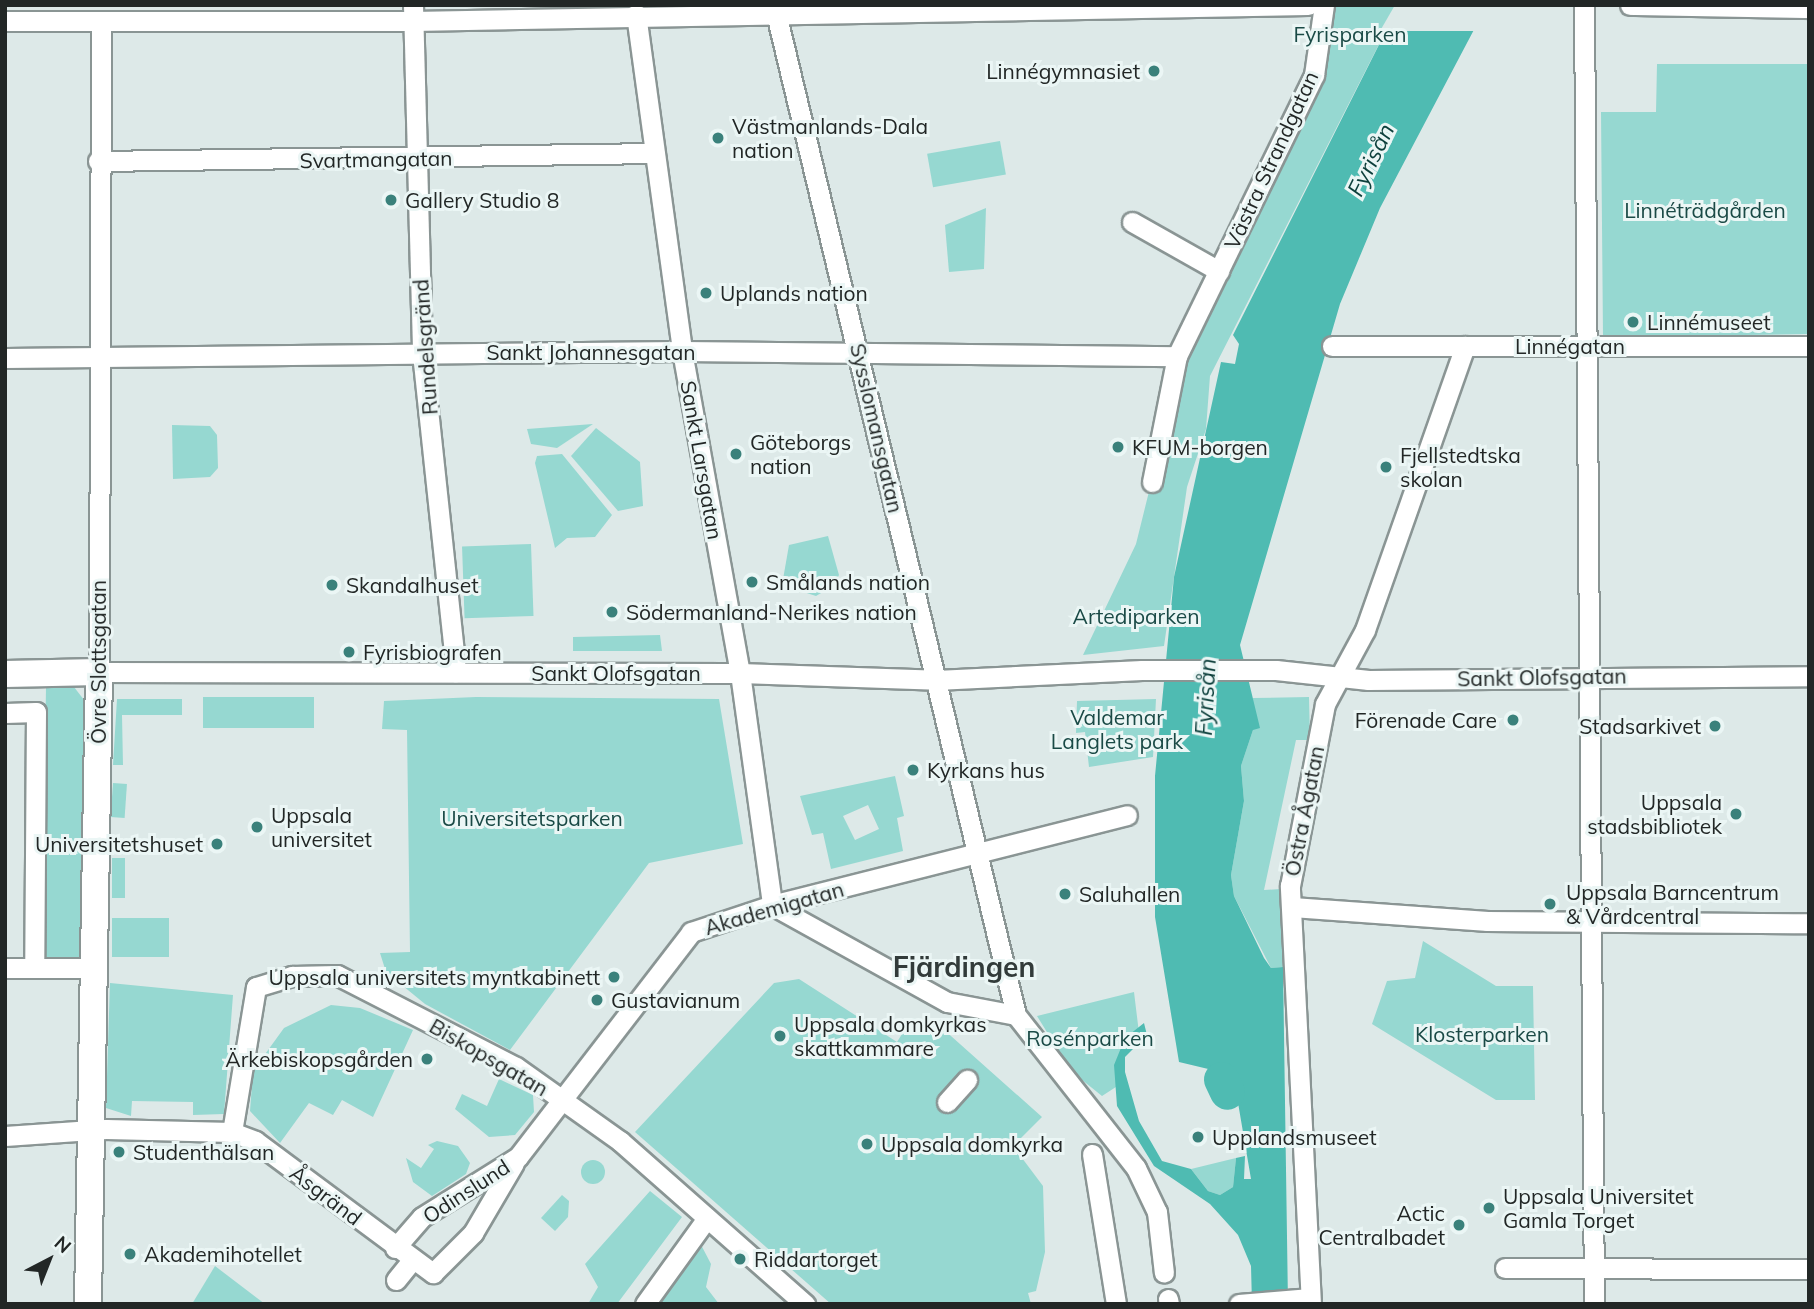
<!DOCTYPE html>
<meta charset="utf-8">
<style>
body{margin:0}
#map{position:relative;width:1814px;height:1309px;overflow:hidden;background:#dde9e8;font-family:Mulish,sans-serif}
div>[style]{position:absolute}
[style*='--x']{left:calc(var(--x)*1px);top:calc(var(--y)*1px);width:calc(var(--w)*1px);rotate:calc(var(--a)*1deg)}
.green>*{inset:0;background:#96d8d1;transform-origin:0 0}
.round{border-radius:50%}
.water>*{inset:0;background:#4fbbb2}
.pier>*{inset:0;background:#dde9e8}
.river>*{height:35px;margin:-17.5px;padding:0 17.5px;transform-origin:17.5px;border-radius:17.5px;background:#4fbbb2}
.roads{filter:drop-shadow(2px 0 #8a9594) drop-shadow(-2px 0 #8a9594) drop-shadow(0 2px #8a9594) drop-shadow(0 -2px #8a9594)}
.street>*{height:19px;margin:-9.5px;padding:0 9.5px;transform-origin:9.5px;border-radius:9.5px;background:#fff}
.secondary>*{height:26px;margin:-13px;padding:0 13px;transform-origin:13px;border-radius:13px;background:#fff}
.dots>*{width:19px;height:19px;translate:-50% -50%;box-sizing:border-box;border:4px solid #ebf6f5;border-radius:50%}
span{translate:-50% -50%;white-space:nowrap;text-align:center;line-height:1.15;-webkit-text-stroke:6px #ebf6f5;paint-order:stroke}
.park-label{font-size:21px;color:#1a4a46}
.poi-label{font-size:21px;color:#222726}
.right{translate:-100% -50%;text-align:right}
.left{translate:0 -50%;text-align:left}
.street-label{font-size:21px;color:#222726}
.water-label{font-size:23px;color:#0c3f3b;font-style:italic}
.district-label{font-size:28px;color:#323b3a;font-weight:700}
.frame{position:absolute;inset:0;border:7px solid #222726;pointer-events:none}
.north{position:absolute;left:14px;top:1225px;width:70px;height:70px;-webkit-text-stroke:5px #ebf6f5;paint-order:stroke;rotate:42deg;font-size:19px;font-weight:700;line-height:28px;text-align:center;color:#222726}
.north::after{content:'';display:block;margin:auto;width:24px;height:32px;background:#222726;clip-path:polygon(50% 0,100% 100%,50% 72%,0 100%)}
</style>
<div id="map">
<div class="green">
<i style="clip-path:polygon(1323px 5px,1399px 5px,1210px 376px,1206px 429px,1187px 487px,1164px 646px,1083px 655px,1136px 544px,1188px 334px,1314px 75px)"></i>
<i style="clip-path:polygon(1657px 64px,1809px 64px,1809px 334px,1603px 337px,1601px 112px,1656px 112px)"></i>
<i style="left:1000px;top:141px;width:34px;height:74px;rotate:80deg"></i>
<i style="clip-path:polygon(986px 208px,984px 269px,949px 272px,945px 225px)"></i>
<i style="clip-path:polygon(593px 424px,557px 448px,531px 444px,527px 429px)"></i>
<i style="clip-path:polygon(172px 425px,210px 426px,217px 435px,218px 468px,210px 477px,173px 479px)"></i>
<i style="clip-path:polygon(596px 428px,640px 462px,643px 506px,618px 511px,571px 456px)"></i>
<i style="clip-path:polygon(562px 454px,612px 515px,595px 537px,567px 538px,555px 548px,535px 463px,537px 456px)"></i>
<i style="clip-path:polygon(828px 536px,839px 575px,833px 586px,816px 596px,782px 585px,789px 545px)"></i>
<i style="left:531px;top:544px;width:72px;height:69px;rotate:88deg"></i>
<i style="clip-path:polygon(660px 635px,662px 651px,573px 651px,573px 637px)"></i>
<i style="clip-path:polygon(46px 687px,74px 687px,91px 709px,87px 957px,42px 958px)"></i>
<i style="left:203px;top:697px;width:111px;height:31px"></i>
<i style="clip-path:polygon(476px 697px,719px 699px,743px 844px,649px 863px,510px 1050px,425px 1004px,386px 972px,380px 953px,410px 952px,407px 730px,382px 729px,384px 701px)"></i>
<i style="clip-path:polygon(1309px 697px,1310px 740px,1296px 740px,1264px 890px,1281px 889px,1283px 967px,1271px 968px,1234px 896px,1231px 875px,1244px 801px,1241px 766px,1253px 730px,1253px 698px)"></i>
<i style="clip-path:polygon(117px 699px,182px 699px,182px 715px,122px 715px,123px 765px,113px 765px)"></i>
<i style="clip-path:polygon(1156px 699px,1153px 757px,1089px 767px,1085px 732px,1076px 733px,1077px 701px)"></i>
<i style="clip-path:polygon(evenodd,895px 776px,904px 816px,897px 818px,903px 851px,831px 869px,823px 833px,812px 835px,800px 796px,895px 776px,868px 805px,879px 829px,855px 840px,843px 816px,868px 805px)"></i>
<i style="left:113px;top:783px;width:14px;height:34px;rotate:4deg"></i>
<i style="left:112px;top:858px;width:13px;height:40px"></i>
<i style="left:112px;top:918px;width:57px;height:39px"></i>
<i style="clip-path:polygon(1423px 941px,1496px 986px,1533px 986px,1535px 1100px,1496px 1100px,1372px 1024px,1387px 981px,1415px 978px)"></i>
<i style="clip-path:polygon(799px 979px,897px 1042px,912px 1018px,942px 1028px,1042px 1117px,1013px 1146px,1043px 1186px,1045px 1252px,1036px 1291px,1028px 1293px,1031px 1304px,831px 1304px,635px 1132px,774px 983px)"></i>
<i style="clip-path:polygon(110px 983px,233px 995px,224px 1114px,193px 1115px,193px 1102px,132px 1101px,131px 1116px,106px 1108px)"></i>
<i style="clip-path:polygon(1134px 992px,1139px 1033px,1122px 1053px,1119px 1085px,1102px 1096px,1071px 1071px,1037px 1016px)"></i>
<i style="clip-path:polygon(331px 1005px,360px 1008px,413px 1030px,373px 1117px,342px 1100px,333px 1115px,309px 1103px,280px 1143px,250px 1111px,253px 1071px,284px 1028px)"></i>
<i style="clip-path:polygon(499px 1079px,533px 1095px,534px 1112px,515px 1135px,489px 1137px,455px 1109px,462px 1094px,487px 1106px)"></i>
<i style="clip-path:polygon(437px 1141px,458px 1146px,470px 1163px,466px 1174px,432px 1196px,413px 1182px,406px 1158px,421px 1168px,434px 1149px,428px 1145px)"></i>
<i style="clip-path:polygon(1236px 1158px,1233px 1187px,1220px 1195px,1208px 1191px,1191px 1169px)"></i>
<i class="round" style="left:581px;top:1160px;width:24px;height:24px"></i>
<i style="clip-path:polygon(650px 1191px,682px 1217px,617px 1304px,588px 1304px,598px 1287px,585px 1264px)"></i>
<i style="clip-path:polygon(562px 1195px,569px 1201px,568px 1217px,555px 1231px,541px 1218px)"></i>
<i style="clip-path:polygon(699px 1241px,711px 1264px,706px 1287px,719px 1304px,650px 1304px)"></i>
<i style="clip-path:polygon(215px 1266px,265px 1304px,192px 1304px)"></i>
</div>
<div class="water">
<i style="clip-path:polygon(1399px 5px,1487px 5px,1380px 208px,1340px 304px,1240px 645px,1260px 728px,1253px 730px,1241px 766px,1244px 801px,1231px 875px,1234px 896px,1264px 958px,1271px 968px,1283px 967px,1288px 1304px,1252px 1304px,1251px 1266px,1238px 1235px,1210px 1204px,1154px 1166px,1117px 1106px,1114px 1065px,1125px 1038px,1144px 1023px,1147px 1035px,1125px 1057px,1125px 1072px,1139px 1121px,1162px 1161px,1191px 1169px,1208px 1191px,1220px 1195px,1233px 1187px,1236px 1158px,1245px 1156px,1244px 1179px,1251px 1179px,1236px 1091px,1225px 1073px,1179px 1062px,1155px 917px,1155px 776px,1174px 577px,1221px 362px,1235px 364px,1239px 344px,1233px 335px)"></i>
</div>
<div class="pier">
<i style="clip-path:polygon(1395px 5px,1491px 5px,1478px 31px,1380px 31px)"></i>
</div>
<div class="river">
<i style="--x:1221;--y:1079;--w:14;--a:65"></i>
</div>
<div class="roads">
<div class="street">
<i style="--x:413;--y:5;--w:348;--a:88.5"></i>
<i style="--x:422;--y:353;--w:321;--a:83.9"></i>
<i style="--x:774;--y:5;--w:1039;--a:76.53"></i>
<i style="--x:1016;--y:1015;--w:194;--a:51.9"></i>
<i style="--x:1136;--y:1168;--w:49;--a:64.5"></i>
<i style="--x:1157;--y:1212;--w:61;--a:83.5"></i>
<i style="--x:1584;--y:5;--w:1299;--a:89.56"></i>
<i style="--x:1630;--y:5;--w:179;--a:1"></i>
<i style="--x:636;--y:14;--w:340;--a:82.2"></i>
<i style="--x:682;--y:351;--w:327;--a:79.8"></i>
<i style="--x:740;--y:673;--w:234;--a:82.1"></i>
<i style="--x:772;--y:905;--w:200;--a:29"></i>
<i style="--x:947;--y:1002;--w:70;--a:10.7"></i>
<i style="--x:5;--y:21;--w:407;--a:0"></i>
<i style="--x:412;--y:21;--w:896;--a:-1.02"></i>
<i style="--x:101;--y:21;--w:651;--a:90.18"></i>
<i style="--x:99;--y:672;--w:641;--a:0.09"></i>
<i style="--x:740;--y:673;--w:196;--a:2"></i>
<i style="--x:936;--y:680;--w:206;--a:-2.8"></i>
<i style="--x:1142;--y:670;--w:134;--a:0"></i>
<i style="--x:1276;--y:670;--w:93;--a:6.2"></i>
<i style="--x:1368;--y:680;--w:441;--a:-0.5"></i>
<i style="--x:98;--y:161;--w:556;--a:-0.82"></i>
<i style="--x:1132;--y:222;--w:100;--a:29.4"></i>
<i style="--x:1332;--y:346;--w:477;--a:0"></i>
<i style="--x:5;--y:358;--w:677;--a:-0.59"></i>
<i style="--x:682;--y:351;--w:495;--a:0.6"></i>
<i style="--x:1152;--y:482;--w:128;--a:-78.8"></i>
<i style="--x:1177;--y:356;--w:313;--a:-64"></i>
<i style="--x:1314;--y:75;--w:71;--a:-81.9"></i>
<i style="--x:5;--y:713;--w:31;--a:-2"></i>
<i style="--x:36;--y:712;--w:255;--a:90.4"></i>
<i style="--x:1292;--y:907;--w:196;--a:4.1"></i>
<i style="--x:1487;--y:921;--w:322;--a:0.4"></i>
<i style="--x:5;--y:968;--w:91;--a:0"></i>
<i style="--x:947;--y:1102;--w:30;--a:-48"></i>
<i style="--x:232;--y:1132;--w:147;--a:-80.6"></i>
<i style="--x:256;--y:987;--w:38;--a:-17"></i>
<i style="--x:292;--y:976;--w:45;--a:-1.3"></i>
<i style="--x:337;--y:975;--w:201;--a:27.2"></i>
<i style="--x:516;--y:1067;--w:128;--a:35.4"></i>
<i style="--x:620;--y:1141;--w:247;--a:41.4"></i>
<i style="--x:5;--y:1136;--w:101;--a:-4"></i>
<i style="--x:106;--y:1129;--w:126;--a:1.4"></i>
<i style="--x:232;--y:1132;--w:25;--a:21"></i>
<i style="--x:255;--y:1141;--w:222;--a:36.6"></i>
<i style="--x:433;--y:1273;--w:57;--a:-45"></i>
<i style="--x:473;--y:1233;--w:81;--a:-59.6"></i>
<i style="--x:1092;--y:1154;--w:152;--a:80.9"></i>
<i style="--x:395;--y:1248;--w:41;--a:-48.9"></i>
<i style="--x:422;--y:1217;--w:113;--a:-32"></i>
<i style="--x:518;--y:1157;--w:284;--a:-52.4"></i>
<i style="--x:691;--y:932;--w:85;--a:-18.4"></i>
<i style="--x:772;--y:905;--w:366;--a:-14.2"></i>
<i style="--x:1505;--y:1268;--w:304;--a:0.2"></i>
<i style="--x:396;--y:1280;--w:27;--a:-51"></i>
<i style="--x:1168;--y:1299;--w:5;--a:79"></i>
<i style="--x:645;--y:1304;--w:106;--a:-54.2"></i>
<i style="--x:1239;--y:1304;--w:71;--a:-4.8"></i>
<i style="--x:1311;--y:1304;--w:419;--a:-92.9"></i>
<i style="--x:1290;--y:886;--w:185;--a:-79.1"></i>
<i style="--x:1325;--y:704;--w:84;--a:-61.6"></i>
<i style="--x:1365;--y:630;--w:301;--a:-70.6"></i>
</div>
<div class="secondary">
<i style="--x:5;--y:674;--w:94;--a:-1.2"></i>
<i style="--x:99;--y:672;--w:632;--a:91"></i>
</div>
</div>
<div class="dots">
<i style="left:1154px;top:71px;background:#3a817b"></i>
<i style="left:718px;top:138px;background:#3a817b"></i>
<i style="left:391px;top:200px;background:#3a817b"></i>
<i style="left:706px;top:293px;background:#3a817b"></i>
<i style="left:1633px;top:322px;background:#3a817b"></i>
<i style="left:1118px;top:447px;background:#3a817b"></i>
<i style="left:736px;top:454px;background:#3a817b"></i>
<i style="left:1386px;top:467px;background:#3a817b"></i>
<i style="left:752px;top:582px;background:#3a817b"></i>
<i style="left:332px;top:585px;background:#3a817b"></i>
<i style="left:612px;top:612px;background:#3a817b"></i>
<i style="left:349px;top:652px;background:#3a817b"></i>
<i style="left:1513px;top:720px;background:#3a817b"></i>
<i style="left:1715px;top:726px;background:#3a817b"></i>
<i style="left:913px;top:770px;background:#3a817b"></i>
<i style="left:1736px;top:814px;background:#3a817b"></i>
<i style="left:257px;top:827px;background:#3a817b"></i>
<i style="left:217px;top:844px;background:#3a817b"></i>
<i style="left:1065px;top:894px;background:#3a817b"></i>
<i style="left:1550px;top:904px;background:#3a817b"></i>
<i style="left:614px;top:977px;background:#3a817b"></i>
<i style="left:597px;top:1000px;background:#3a817b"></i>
<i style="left:780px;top:1036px;background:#3a817b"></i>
<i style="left:427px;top:1059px;background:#3a817b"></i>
<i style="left:1198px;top:1137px;background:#3a817b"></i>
<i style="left:867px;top:1144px;background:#3a817b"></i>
<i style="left:119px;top:1152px;background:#3a817b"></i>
<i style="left:1489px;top:1208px;background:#3a817b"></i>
<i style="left:1459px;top:1225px;background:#3a817b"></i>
<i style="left:130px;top:1254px;background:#3a817b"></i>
<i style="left:740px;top:1259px;background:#3a817b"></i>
</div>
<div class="park-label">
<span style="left:1350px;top:34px">Fyrisparken</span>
<span style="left:1705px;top:210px">Linnéträdgården</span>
<span style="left:1136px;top:616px">Artediparken</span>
<span style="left:1117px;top:729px">Valdemar<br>Langlets park</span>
<span style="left:532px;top:818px">Universitetsparken</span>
<span style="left:1482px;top:1034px">Klosterparken</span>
<span style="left:1090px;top:1038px">Rosénparken</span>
</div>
<div class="poi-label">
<span class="right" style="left:1140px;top:71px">Linnégymnasiet</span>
<span class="left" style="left:732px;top:138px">Västmanlands-Dala<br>nation</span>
<span class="left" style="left:405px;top:200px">Gallery Studio 8</span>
<span class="left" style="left:720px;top:293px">Uplands nation</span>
<span class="left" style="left:1647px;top:322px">Linnémuseet</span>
<span class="left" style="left:750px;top:454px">Göteborgs<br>nation</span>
<span class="left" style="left:1132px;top:447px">KFUM-borgen</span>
<span class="left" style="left:1400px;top:467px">Fjellstedtska<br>skolan</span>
<span class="left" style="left:766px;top:582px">Smålands nation</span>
<span class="left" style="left:346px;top:585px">Skandalhuset</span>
<span class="left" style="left:626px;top:612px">Södermanland-Nerikes nation</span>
<span class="left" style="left:363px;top:652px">Fyrisbiografen</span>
<span class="right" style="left:1497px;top:720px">Förenade Care</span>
<span class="right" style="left:1701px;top:726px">Stadsarkivet</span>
<span class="left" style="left:927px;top:770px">Kyrkans hus</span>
<span class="right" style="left:1722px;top:814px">Uppsala<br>stadsbibliotek</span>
<span class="left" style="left:271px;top:827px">Uppsala<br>universitet</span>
<span class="right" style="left:203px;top:844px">Universitetshuset</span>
<span class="left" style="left:1566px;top:904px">Uppsala Barncentrum<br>&amp; Vårdcentral</span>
<span class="left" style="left:1079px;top:894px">Saluhallen</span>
<span class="right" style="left:600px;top:977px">Uppsala universitets myntkabinett</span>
<span class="left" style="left:611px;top:1000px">Gustavianum</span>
<span class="left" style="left:794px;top:1036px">Uppsala domkyrkas<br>skattkammare</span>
<span class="right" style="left:413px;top:1059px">Ärkebiskopsgården</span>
<span class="left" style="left:1212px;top:1137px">Upplandsmuseet</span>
<span class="left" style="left:881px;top:1144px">Uppsala domkyrka</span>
<span class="left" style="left:133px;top:1152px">Studenthälsan</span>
<span class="left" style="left:1503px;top:1208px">Uppsala Universitet<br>Gamla Torget</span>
<span class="right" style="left:1445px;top:1225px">Actic<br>Centralbadet</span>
<span class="left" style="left:144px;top:1254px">Akademihotellet</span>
<span class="left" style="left:754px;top:1259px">Riddartorget</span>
</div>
<div class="street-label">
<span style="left:376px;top:159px;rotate:-1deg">Svartmangatan</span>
<span style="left:1271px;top:160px;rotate:-65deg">Västra Strandgatan</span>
<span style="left:1570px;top:346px">Linnégatan</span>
<span style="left:425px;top:347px;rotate:-94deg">Rundelsgränd</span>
<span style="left:591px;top:352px">Sankt Johannesgatan</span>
<span style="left:877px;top:428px;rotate:77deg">Sysslomansgatan</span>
<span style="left:702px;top:460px;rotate:80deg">Sankt Larsgatan</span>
<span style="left:98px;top:662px;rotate:-90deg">Övre Slottsgatan</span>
<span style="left:616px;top:673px">Sankt Olofsgatan</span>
<span style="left:1542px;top:677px;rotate:-1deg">Sankt Olofsgatan</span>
<span style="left:1304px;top:811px;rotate:-79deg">Östra Ågatan</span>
<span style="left:774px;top:908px;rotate:-16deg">Akademigatan</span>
<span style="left:489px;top:1057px;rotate:30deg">Biskopsgatan</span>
<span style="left:466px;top:1191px;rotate:-33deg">Odinslund</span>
<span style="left:326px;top:1195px;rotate:37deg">Åsgränd</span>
</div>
<div class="water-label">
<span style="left:1371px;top:160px;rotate:-64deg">Fyrisån</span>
<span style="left:1206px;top:697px;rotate:-87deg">Fyrisån</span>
</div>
<div class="district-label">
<span style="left:964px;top:967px">Fjärdingen</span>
</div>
<div class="frame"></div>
<div class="north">N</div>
</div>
